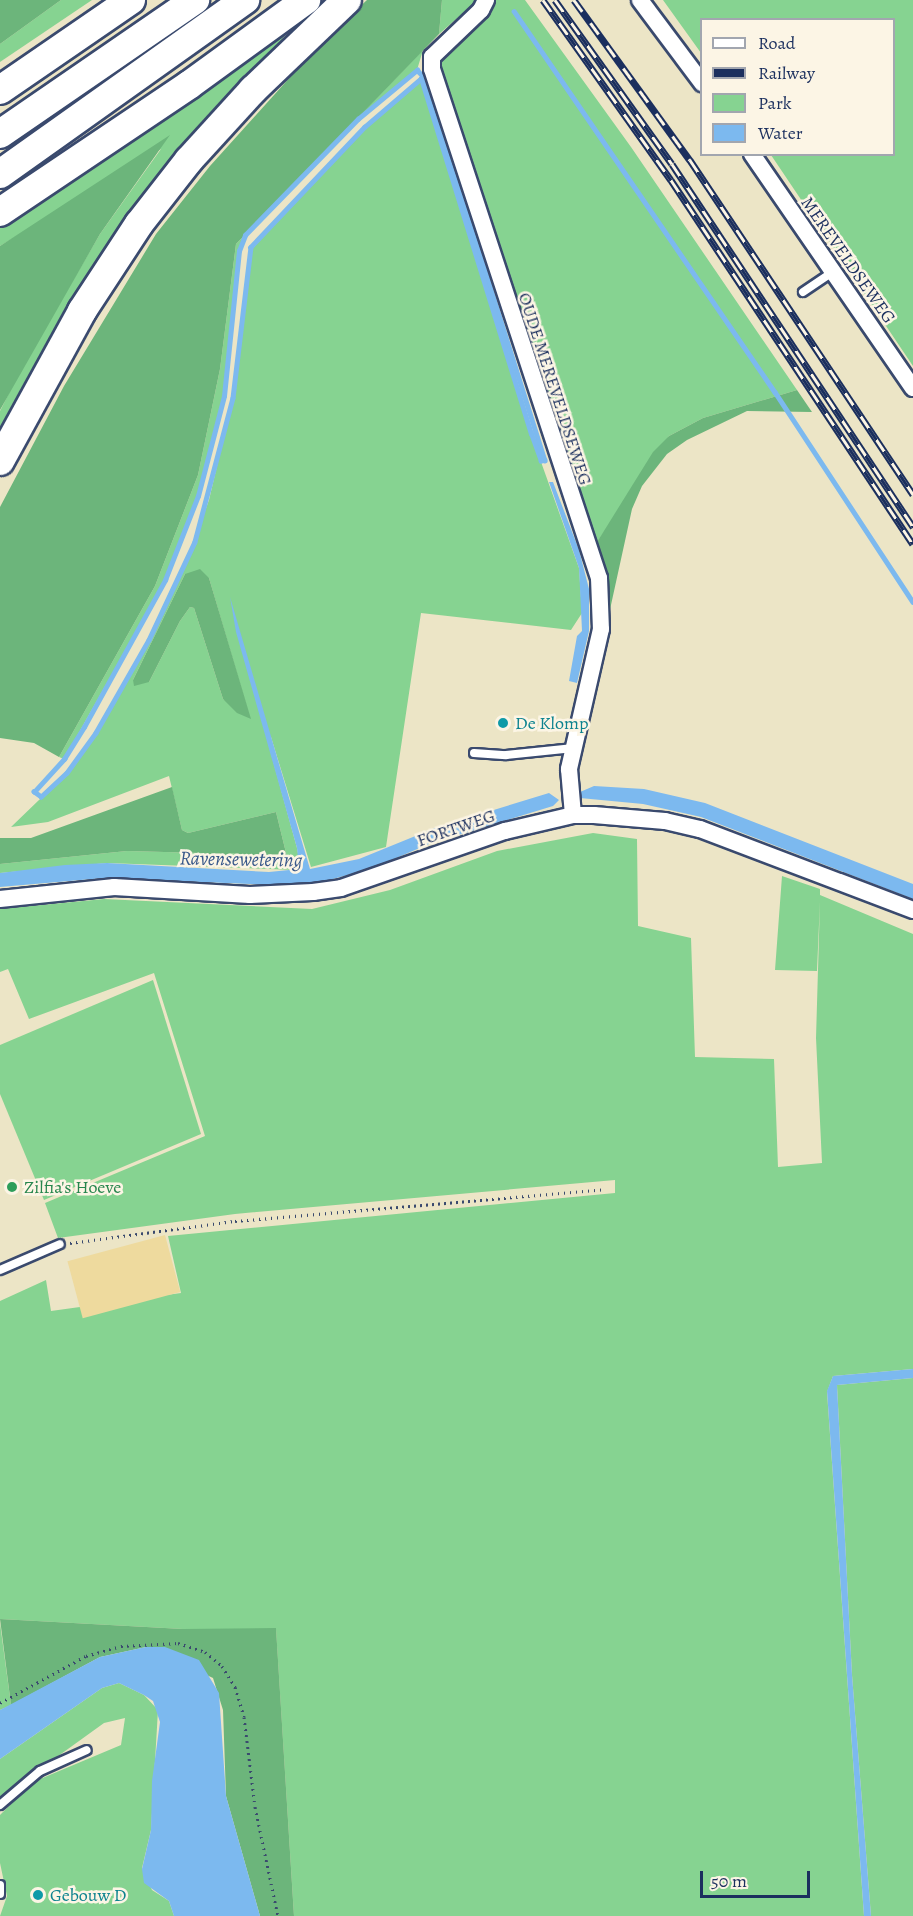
<!DOCTYPE html>
<style>
body{margin:0}
#map{position:relative;width:913px;height:1916px;overflow:hidden;background:#ece5c6;font-family:Alegreya,serif}
div>[style]{position:absolute}
[style*='--x']{left:calc(var(--x)*1px);top:calc(var(--y)*1px);width:calc(var(--w)*1px);rotate:calc(var(--a)*1deg)}
.green>*{inset:0;background:#86d391}
.forest>*{inset:0;background:#6cb57b}
.sand>*{inset:0;background:#eeda9e;transform-origin:0 0}
.water>*{inset:0;background:#7cb9ef}
.stream>*{height:4.5px;margin:-2.25px;padding:0 2.25px;transform-origin:2.25px;border-radius:2.25px;background:#7cb9ef}
.path>*{height:3px;margin-top:-1.5px;transform-origin:0;background:repeating-linear-gradient(90deg,#3a4a6e 0 1.5px,transparent 0 6px)}
.roads{filter:drop-shadow(2px 0 #3a4a6e) drop-shadow(-2px 0 #3a4a6e) drop-shadow(0 2px #3a4a6e) drop-shadow(0 -2px #3a4a6e)}
.lane>*{height:8px;margin:-4px;padding:0 4px;transform-origin:4px;border-radius:4px;background:#fff}
.street>*{height:16px;margin:-8px;padding:0 8px;transform-origin:8px;border-radius:8px;background:#fff}
.highway>*{height:28px;margin:-14px;padding:0 14px;transform-origin:14px;border-radius:14px;background:#fff}
.rail>*{height:7px;margin-top:-3.5px;transform-origin:0;background:repeating-linear-gradient(90deg,#fcf5e5 0 14px,#1b2f5e 0 28px);box-sizing:border-box;border-block:2px solid #1b2f5e}
.dots>*{width:16px;height:16px;translate:-50% -50%;box-sizing:border-box;border:3px solid #fcf5e5;border-radius:50%}
span{translate:-50% -50%;white-space:nowrap;text-align:center;line-height:1.15;-webkit-text-stroke:5px #fcf5e5;paint-order:stroke}
.street-label{font-size:18px;color:#1b2f5e}
.culture-label{font-size:18px;color:#0d838f}
.left{translate:0 -50%;text-align:left}
.leisure-label{font-size:18px;color:#27864d}
.water-label{font-size:20px;color:#38588a;font-style:italic}
.legend{position:absolute;left:700px;top:18px;width:195px;height:138px;box-sizing:border-box;background:#fcf5e5;border:2px solid #a2a6af;margin:0;padding:8px 10px;list-style:none;font-size:18px;color:#1b2f5e}
.legend li{display:flex;align-items:center;gap:12px;height:30px}
.legend b{width:30px;border:2px solid #a2a6af}
.scale{position:absolute;left:700px;top:1871px;width:110px;height:27px;box-sizing:border-box;border:3px solid #1b2f5e;border-top:0;padding-left:8px;font-size:18px;line-height:21px;white-space:nowrap;color:#1b2f5e;-webkit-text-stroke:4px #fcf5e5;paint-order:stroke}
</style>
<div id="map">
<div class="green">
<i style="clip-path:polygon(61px 0,92px 0,0 62px,0 44px)"></i>
<i style="clip-path:polygon(442px 0,478px 0,439px 34px)"></i>
<i style="clip-path:polygon(496px 0,525px 0,631px 147px,797px 390px,703px 418px,669px 436px,594px 547px,439px 66px,443px 56px,487px 15px)"></i>
<i style="clip-path:polygon(663px 0,913px 0,913px 366px,771px 155px,894px 154px,894px 20px,702px 20px,701px 53px)"></i>
<i style="clip-path:polygon(300px 18px,246px 82px,0 445px,0 411px,19px 373px,100px 234px,161px 149px,0 246px,0 225px)"></i>
<i style="clip-path:polygon(423px 50px,417px 70px,358px 119px,245px 235px,239px 251px,224px 396px,198px 496px,165px 580px,64px 759px,59px 757px,155px 586px,198px 475px,220px 369px,236px 244px)"></i>
<i style="clip-path:polygon(evenodd,421px 79px,531px 434px,579px 568px,582px 613px,571px 630px,421px 613px,386px 847px,311px 867px,271px 737px,267px 739px,297px 848px,300px 865px,297px 870px,107px 863px,0 873px,0 864px,127px 851px,202px 853px,210px 858px,229px 859px,230px 853px,288px 861px,276px 812px,188px 833px,182px 830px,169px 776px,48px 822px,11px 827px,67px 773px,96px 733px,136px 665px,189px 556px,209px 500px,233px 398px,251px 247px,365px 127px,421px 79px,185px 574px,209px 578px,250px 718px,223px 699px,194px 608px,190px 607px,180px 621px,149px 682px,133px 680px,185px 574px)"></i>
<i style="clip-path:polygon(593px 833px,637px 839px,638px 926px,691px 938px,695px 1057px,774px 1059px,778px 1167px,822px 1163px,816px 1038px,820px 901px,817px 971px,775px 970px,782px 876px,820px 889px,820px 895px,913px 934px,913px 1369px,833px 1376px,827px 1392px,864px 1916px,294px 1916px,276px 1629px,183px 1629px,0 1619px,0 1301px,46px 1280px,51px 1311px,181px 1293px,168px 1236px,615px 1193px,615px 1180px,235px 1214px,58px 1238px,45px 1203px,205px 1136px,154px 973px,29px 1019px,8px 969px,0 972px,0 909px,104px 899px,312px 909px,390px 890px,497px 851px)"></i>
<i style="clip-path:polygon(153px 980px,201px 1134px,44px 1200px,0 1094px,0 1045px)"></i>
<i style="clip-path:polygon(913px 1378px,913px 1916px,871px 1916px,852px 1675px,837px 1385px)"></i>
<i style="clip-path:polygon(0 1623px,11px 1705px,0 1710px)"></i>
<i style="clip-path:polygon(119px 1683px,144px 1695px,158px 1710px,151px 1830px,142px 1868px,152px 1890px,169px 1901px,174px 1916px,0 1916px,7px 1896px,0 1863px,0 1815px,33px 1782px,121px 1745px,125px 1718px,104px 1723px,0 1798px,0 1759px,102px 1688px)"></i>
</div>
<div class="forest">
<i style="clip-path:polygon(0 0,61px 0,0 44px)"></i>
<i style="clip-path:polygon(367px 0,442px 0,439px 34px,236px 244px,220px 369px,198px 475px,155px 586px,59px 757px,34px 743px,0 738px,0 507px,64px 386px,156px 234px,210px 166px,320px 44px)"></i>
<i style="clip-path:polygon(170px 135px,100px 234px,0 410px,0 246px)"></i>
<i style="clip-path:polygon(797px 390px,812px 412px,747px 411px,687px 440px,667px 454px,642px 486px,632px 509px,602px 646px,594px 547px,653px 452px,669px 436px,703px 418px)"></i>
<i style="clip-path:polygon(200px 569px,209px 578px,251px 719px,237px 713px,223px 699px,194px 608px,190px 607px,180px 621px,149px 682px,134px 686px,133px 680px,185px 574px)"></i>
<i style="clip-path:polygon(172px 787px,182px 830px,188px 833px,276px 812px,288px 861px,230px 853px,229px 859px,210px 858px,202px 853px,127px 851px,0 864px,0 838px,31px 838px)"></i>
<i style="clip-path:polygon(0 1619px,183px 1629px,276px 1628px,294px 1916px,260px 1916px,226px 1796px,223px 1710px,213px 1678px,146px 1647px,100px 1657px,11px 1705px)"></i>
</div>
<div class="sand">
<i style="left:165px;top:1235px;width:59px;height:101px;rotate:75deg"></i>
</div>
<div class="water">
<i style="clip-path:polygon(549px 482px,553px 482px,579px 550px,589px 589px,589px 631px,577px 683px,569px 681px,577px 636px,582px 631px,579px 568px)"></i>
<i style="clip-path:polygon(230px 597px,310px 869px,359px 859px,435px 828px,549px 793px,559px 800px,553px 806px,429px 844px,373px 868px,322px 882px,271px 885px,104px 878px,0 887px,0 873px,65px 865px,107px 863px,269px 872px,299px 869px,297px 848px,236px 632px)"></i>
<i style="clip-path:polygon(594px 786px,644px 789px,705px 803px,913px 884px,913px 899px,701px 817px,643px 804px,580px 798px,580px 792px)"></i>
<i style="clip-path:polygon(913px 1369px,913px 1378px,837px 1385px,852px 1675px,871px 1916px,864px 1916px,827px 1391px,833px 1376px)"></i>
<i style="clip-path:polygon(146px 1647px,165px 1647px,199px 1660px,219px 1693px,226px 1796px,260px 1916px,174px 1916px,169px 1901px,144px 1883px,142px 1869px,151px 1830px,152px 1781px,160px 1722px,153px 1701px,144px 1695px,119px 1683px,102px 1688px,0 1759px,0 1710px,100px 1657px)"></i>
</div>
<div class="stream">
<i style="--x:514;--y:11;--w:462;--a:55.6"></i>
<i style="--x:775;--y:392;--w:251;--a:56.7"></i>
<i style="--x:417;--y:70;--w:10;--a:45"></i>
<i style="--x:424;--y:77;--w:402;--a:72.5"></i>
<i style="--x:545;--y:460;--w:4;--a:166"></i>
<i style="--x:541;--y:461;--w:29;--a:-110"></i>
<i style="--x:531;--y:434;--w:372;--a:-107.2"></i>
<i style="--x:421;--y:79;--w:74;--a:139.4"></i>
<i style="--x:365;--y:127;--w:166;--a:133.5"></i>
<i style="--x:251;--y:247;--w:152;--a:96.8"></i>
<i style="--x:233;--y:398;--w:149;--a:104.8"></i>
<i style="--x:195;--y:542;--w:108;--a:115.1"></i>
<i style="--x:149;--y:640;--w:107;--a:119.7"></i>
<i style="--x:96;--y:733;--w:49;--a:125.9"></i>
<i style="--x:67;--y:773;--w:35;--a:137"></i>
<i style="--x:41;--y:797;--w:9;--a:-144"></i>
<i style="--x:34;--y:792;--w:45;--a:-47.7"></i>
<i style="--x:64;--y:759;--w:38;--a:-58"></i>
<i style="--x:84;--y:727;--w:168;--a:-61.1"></i>
<i style="--x:165;--y:580;--w:90;--a:-68.6"></i>
<i style="--x:198;--y:496;--w:103;--a:-75.4"></i>
<i style="--x:224;--y:396;--w:146;--a:-84.1"></i>
<i style="--x:239;--y:251;--w:17;--a:-69"></i>
<i style="--x:245;--y:235;--w:162;--a:-45.8"></i>
<i style="--x:358;--y:119;--w:77;--a:-39.7"></i>
</div>
<div class="path">
<i style="--x:70;--y:1243;--w:166;--a:-7.6"></i>
<i style="--x:235;--y:1221;--w:371;--a:-4.9"></i>
<i style="--x:0;--y:1703;--w:98;--a:-28.7"></i>
<i style="--x:86;--y:1656;--w:36;--a:-16"></i>
<i style="--x:121;--y:1646;--w:57;--a:-3"></i>
<i style="--x:178;--y:1643;--w:28;--a:18"></i>
<i style="--x:205;--y:1652;--w:22;--a:39"></i>
<i style="--x:222;--y:1666;--w:25;--a:58"></i>
<i style="--x:235;--y:1687;--w:31;--a:73"></i>
<i style="--x:244;--y:1717;--w:91;--a:83"></i>
<i style="--x:255;--y:1807;--w:111;--a:78.1"></i>
</div>
<div class="roads">
<div class="lane">
<i style="--x:803;--y:292;--w:34;--a:-34"></i>
<i style="--x:474;--y:753;--w:32;--a:4"></i>
<i style="--x:506;--y:755;--w:68;--a:-5.9"></i>
<i style="--x:0;--y:1270;--w:65;--a:-23.4"></i>
<i style="--x:0;--y:1805;--w:52;--a:-40.4"></i>
<i style="--x:40;--y:1771;--w:51;--a:-24.1"></i>
<i style="--x:0;--y:1885;--w:9;--a:90"></i>
</div>
<div class="street">
<i style="--x:486;--y:0;--w:11;--a:117"></i>
<i style="--x:481;--y:10;--w:68;--a:136.2"></i>
<i style="--x:432;--y:57;--w:12;--a:90"></i>
<i style="--x:432;--y:69;--w:536;--a:71.84"></i>
<i style="--x:599;--y:578;--w:51;--a:87.8"></i>
<i style="--x:601;--y:629;--w:144;--a:102.9"></i>
<i style="--x:569;--y:769;--w:46;--a:85"></i>
<i style="--x:640;--y:0;--w:104;--a:53.2"></i>
<i style="--x:752;--y:154;--w:284;--a:55.5"></i>
<i style="--x:0;--y:899;--w:115;--a:-6"></i>
<i style="--x:114;--y:887;--w:136;--a:3.4"></i>
<i style="--x:250;--y:895;--w:63;--a:-2.7"></i>
<i style="--x:313;--y:892;--w:28;--a:-8"></i>
<i style="--x:341;--y:888;--w:174;--a:-19.2"></i>
<i style="--x:505;--y:831;--w:70;--a:-13.2"></i>
<i style="--x:573;--y:815;--w:21;--a:0"></i>
<i style="--x:594;--y:815;--w:71;--a:4.8"></i>
<i style="--x:665;--y:821;--w:36;--a:13"></i>
<i style="--x:700;--y:829;--w:228;--a:20.8"></i>
</div>
<div class="highway">
<i style="--x:0;--y:90;--w:159;--a:-34.5"></i>
<i style="--x:0;--y:134;--w:237;--a:-34.5"></i>
<i style="--x:0;--y:174;--w:301;--a:-35.4"></i>
<i style="--x:0;--y:212;--w:228;--a:-33.9"></i>
<i style="--x:189;--y:85;--w:145;--a:-36"></i>
<i style="--x:0;--y:461;--w:171;--a:-61.3"></i>
<i style="--x:82;--y:311;--w:104;--a:-56.8"></i>
<i style="--x:139;--y:224;--w:81;--a:-52"></i>
<i style="--x:189;--y:160;--w:95;--a:-47.6"></i>
<i style="--x:253;--y:90;--w:130;--a:-43.8"></i>
</div>
</div>
<div class="rail">
<i style="--x:543;--y:0;--w:221;--a:54.6"></i>
<i style="--x:671;--y:180;--w:437;--a:56.4"></i>
<i style="--x:555;--y:0;--w:201;--a:54.5"></i>
<i style="--x:672;--y:164;--w:436;--a:56.4"></i>
<i style="--x:574;--y:0;--w:198;--a:54.1"></i>
<i style="--x:690;--y:160;--w:402;--a:56.3"></i>
</div>
<div class="dots">
<i style="left:503px;top:723px;background:#0f9aa8"></i>
<i style="left:12px;top:1187px;background:#2e9e5b"></i>
<i style="left:38px;top:1895px;background:#0f9aa8"></i>
</div>
<div class="street-label">
<span style="left:848px;top:260px;rotate:55deg">MEREVELDSEWEG</span>
<span style="left:555px;top:389px;rotate:72deg">OUDE MEREVELDSEWEG</span>
<span style="left:456px;top:828px;rotate:-19deg">FORTWEG</span>
</div>
<div class="culture-label">
<span class="left" style="left:515px;top:723px">De Klomp</span>
<span class="left" style="left:50px;top:1895px">Gebouw D</span>
</div>
<div class="leisure-label">
<span class="left" style="left:24px;top:1187px">Zilfia's Hoeve</span>
</div>
<div class="water-label">
<span style="left:241px;top:859px;rotate:1deg">Ravensewetering</span>
</div>
<ul class="legend">
<li><b style="height:8px;background:#fff"></b>Road</li>
<li><b style="height:8px;background:#1b2f5e"></b>Railway</li>
<li><b style="height:16px;background:#86d391"></b>Park</li>
<li><b style="height:16px;background:#7cb9ef"></b>Water</li>
</ul>
<div class="scale">50 m</div>
</div>
